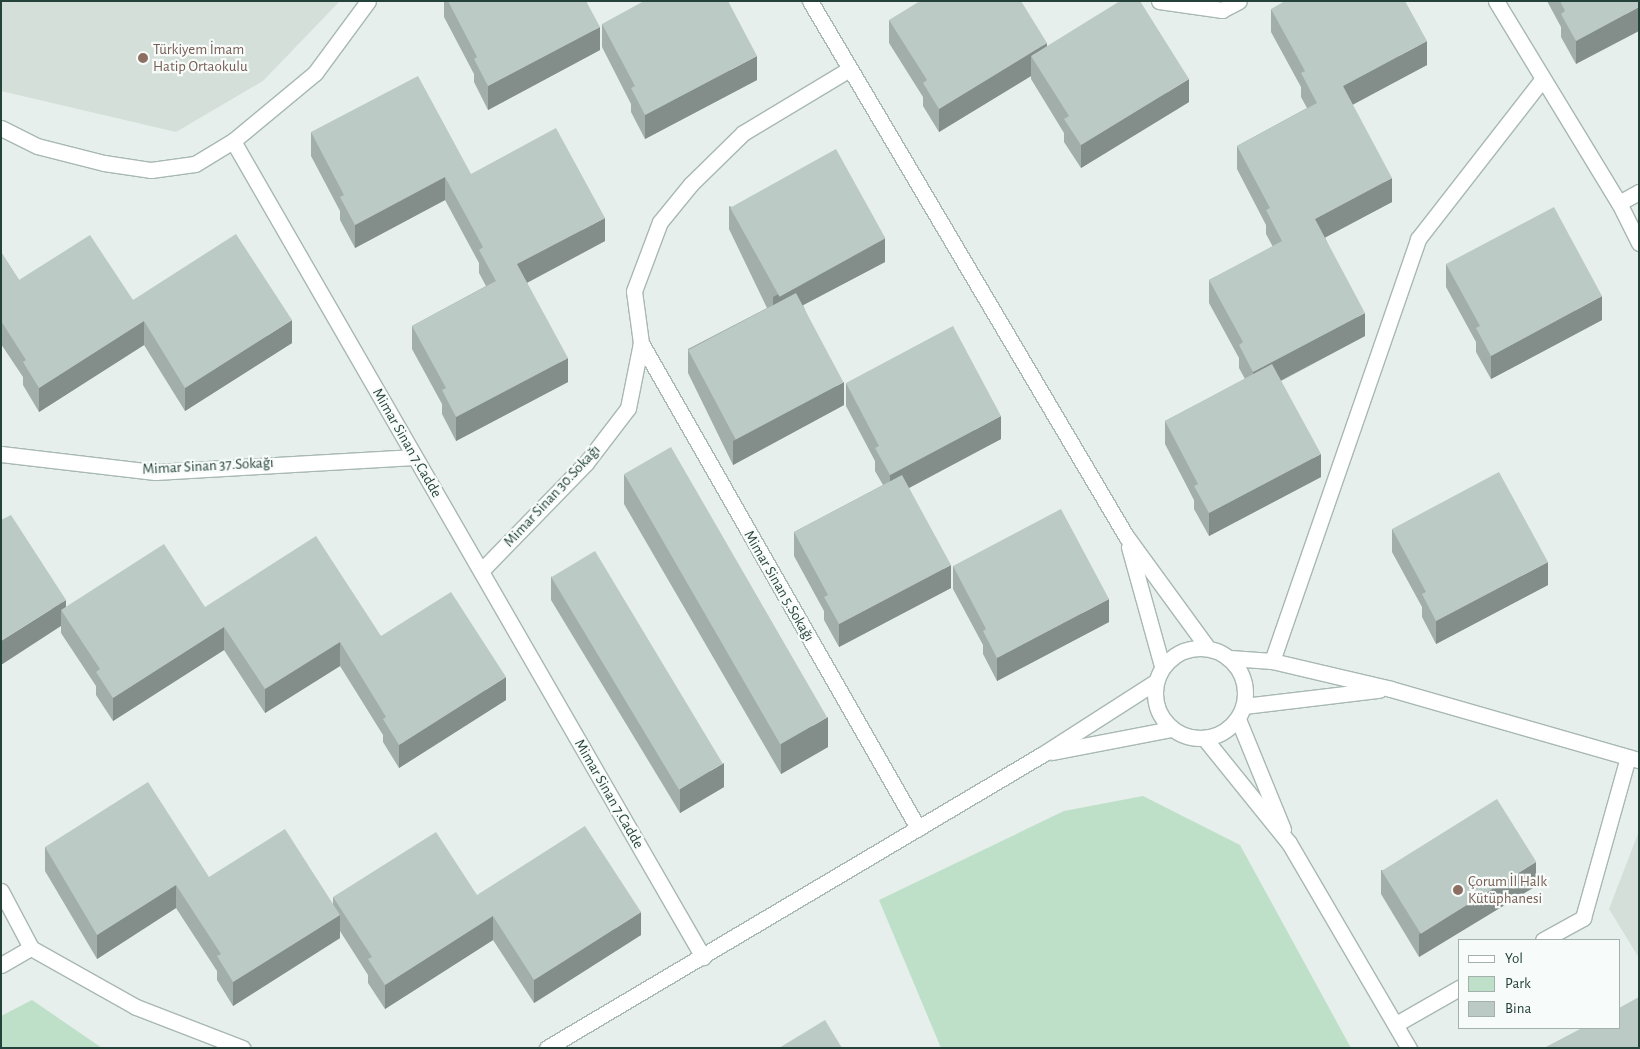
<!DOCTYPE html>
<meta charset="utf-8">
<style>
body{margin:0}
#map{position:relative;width:1640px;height:1049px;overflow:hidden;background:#e6efeb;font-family:"Alegreya Sans",sans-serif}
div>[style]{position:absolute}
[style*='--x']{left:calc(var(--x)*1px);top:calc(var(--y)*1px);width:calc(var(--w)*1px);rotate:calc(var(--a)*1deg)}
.built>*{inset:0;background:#d4dfda}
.green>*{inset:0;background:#bfe0c8}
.roads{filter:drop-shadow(1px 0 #a8b8b2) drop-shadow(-1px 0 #a8b8b2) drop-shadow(0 1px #a8b8b2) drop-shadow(0 -1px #a8b8b2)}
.street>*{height:15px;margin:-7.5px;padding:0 7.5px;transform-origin:7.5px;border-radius:7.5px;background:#fff}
.secondary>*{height:15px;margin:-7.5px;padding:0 7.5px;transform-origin:7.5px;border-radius:7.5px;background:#fff}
.secondary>.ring{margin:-7.5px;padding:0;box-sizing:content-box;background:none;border:15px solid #fff;border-radius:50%}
.wall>*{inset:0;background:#a1aea9}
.shaded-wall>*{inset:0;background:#838d89}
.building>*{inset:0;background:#bbcac4;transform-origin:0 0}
.dots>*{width:14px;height:14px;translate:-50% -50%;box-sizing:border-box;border:2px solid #f7fbf9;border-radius:50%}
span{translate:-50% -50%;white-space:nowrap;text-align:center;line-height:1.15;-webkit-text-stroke:4.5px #f7fbf9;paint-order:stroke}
.education-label{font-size:15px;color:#785e54}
.left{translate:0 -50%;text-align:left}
.street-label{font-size:15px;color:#24423a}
.frame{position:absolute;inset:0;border:2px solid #24423a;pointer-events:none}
.legend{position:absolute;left:1458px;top:939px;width:162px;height:90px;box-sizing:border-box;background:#f7fbf9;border:1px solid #a3b1ad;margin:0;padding:6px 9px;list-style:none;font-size:15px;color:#24423a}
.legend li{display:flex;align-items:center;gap:10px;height:25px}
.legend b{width:25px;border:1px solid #a3b1ad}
</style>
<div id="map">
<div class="built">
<i style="clip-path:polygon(1px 1px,340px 1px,263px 81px,176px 132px,1px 91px)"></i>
<i style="clip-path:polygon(1639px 831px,1639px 958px,1609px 909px)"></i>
</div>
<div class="green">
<i style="clip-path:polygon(1143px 796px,1240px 845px,1351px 1048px,941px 1048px,879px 900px,1064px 811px)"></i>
<i style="clip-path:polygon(32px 1000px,102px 1048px,1px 1048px,1px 1016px)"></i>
</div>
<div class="roads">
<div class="street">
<i style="--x:1159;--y:1;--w:64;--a:8.1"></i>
<i style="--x:1222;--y:10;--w:19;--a:-28"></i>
<i style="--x:1496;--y:1;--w:237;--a:58.7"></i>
<i style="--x:1619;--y:203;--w:45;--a:63.4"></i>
<i style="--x:1;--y:128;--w:40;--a:26.6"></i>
<i style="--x:37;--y:146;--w:69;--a:14.2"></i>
<i style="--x:104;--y:163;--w:48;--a:8.5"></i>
<i style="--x:151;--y:170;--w:44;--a:-7.8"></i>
<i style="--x:195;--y:164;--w:44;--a:-31.2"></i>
<i style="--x:233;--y:141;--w:942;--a:60.06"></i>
<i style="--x:233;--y:141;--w:107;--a:-39.7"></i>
<i style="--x:315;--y:73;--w:89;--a:-53.6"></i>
<i style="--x:1619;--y:203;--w:23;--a:-29"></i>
<i style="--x:641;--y:343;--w:559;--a:60.27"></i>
<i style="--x:1;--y:454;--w:155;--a:6.7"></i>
<i style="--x:155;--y:472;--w:260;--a:-3.3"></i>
<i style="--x:481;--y:571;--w:151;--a:-45.8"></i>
<i style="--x:586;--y:463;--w:69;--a:-52.6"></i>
<i style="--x:628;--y:408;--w:66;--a:-78.7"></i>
<i style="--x:641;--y:343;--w:52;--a:-97.7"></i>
<i style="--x:634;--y:291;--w:74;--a:-69.4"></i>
<i style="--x:660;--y:222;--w:49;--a:-50.8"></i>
<i style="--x:691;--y:184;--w:73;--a:-44.4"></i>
<i style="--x:743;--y:133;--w:122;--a:-31"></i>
<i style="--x:1272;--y:661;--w:447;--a:-70.9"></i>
<i style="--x:1418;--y:239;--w:202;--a:-52.1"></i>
<i style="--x:1391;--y:689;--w:258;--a:16"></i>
<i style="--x:1;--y:891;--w:64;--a:62.2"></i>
<i style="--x:31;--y:948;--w:120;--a:29.3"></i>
<i style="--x:136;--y:1007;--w:114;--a:21.1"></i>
<i style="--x:1543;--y:940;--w:46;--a:-28.8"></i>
<i style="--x:1583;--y:918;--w:167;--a:-74.4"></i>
<i style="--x:1;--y:965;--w:34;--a:-30"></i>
<i style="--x:1396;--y:1024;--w:73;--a:-29.7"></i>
</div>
<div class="secondary">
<i style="--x:810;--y:1;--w:621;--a:59.43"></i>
<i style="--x:1126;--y:536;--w:137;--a:53.9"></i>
<i style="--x:1129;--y:547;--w:123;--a:74.5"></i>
<i class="ring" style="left:1155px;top:648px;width:75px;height:75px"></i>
<i style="--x:1230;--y:658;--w:42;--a:4.1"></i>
<i style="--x:1272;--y:661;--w:122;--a:13.2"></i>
<i style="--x:1244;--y:706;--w:136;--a:-6.8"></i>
<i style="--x:1238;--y:719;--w:119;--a:67.8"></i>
<i style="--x:1205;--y:739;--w:134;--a:51.1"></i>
<i style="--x:1289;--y:843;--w:238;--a:59.7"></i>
<i style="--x:1052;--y:752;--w:121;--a:-10.9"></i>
<i style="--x:547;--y:1048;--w:577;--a:-30.66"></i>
<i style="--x:1043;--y:754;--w:133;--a:-32.7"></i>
</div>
</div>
<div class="wall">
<i style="clip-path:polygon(444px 1px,586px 1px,600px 50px,488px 110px,474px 82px,474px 74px,444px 17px)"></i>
<i style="clip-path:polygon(1547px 1px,1639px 1px,1576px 64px,1561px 37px,1561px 27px)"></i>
<i style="clip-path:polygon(1271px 9px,1427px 65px,1352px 104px,1392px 202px,1325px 237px,1365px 336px,1281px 381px,1321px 477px,1209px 536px,1194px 509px,1194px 500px,1165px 444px,1165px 421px,1245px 379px,1239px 368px,1239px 358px,1209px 303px,1209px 280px,1273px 247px,1266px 234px,1266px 225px,1237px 169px,1237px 146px,1307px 108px,1301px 97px,1301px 87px,1271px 32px)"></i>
<i style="clip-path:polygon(889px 20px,1047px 46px,1189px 102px,1081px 168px,1064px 142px,1064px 133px,1031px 79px,1031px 76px,939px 132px,923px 106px,923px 97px,889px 43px)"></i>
<i style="clip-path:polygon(602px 24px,757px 80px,645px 139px,631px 112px,631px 104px,602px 47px)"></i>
<i style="clip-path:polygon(311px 132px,471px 174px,605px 241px,527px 283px,568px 382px,456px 441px,442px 414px,442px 404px,412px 349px,412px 326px,486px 286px,479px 273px,479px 263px,445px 200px,355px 248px,340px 220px,340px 211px,311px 156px)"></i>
<i style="clip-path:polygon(729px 206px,885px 262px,803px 305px,844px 405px,733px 465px,688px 373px,688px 349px,767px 308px,729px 229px)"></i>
<i style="clip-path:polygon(1px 252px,19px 280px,133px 300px,292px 343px,185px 411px,144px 345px,39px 412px,23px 385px,23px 377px,1px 344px)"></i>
<i style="clip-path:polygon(1446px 264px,1602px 320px,1491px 379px,1476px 352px,1476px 342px,1446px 287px)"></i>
<i style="clip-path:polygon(846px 383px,1001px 439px,909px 488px,951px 588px,839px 647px,824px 620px,824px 611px,794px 556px,794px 532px,883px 485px,875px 471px,875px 461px,846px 406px)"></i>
<i style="clip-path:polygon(624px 474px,828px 747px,781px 774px,624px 504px)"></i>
<i style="clip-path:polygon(1px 520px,66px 607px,205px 607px,381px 636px,506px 700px,399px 768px,383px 742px,383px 735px,340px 666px,265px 713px,224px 650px,113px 721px,96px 695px,96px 686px,61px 633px,61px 626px)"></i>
<i style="clip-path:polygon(1392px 529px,1548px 585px,1436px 644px,1422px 617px,1422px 607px,1392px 552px)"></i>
<i style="clip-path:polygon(953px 566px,1109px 622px,997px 681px,983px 654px,983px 645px,953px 589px)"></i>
<i style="clip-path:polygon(551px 576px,724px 787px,680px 813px,551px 600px)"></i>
<i style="clip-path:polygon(45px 847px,209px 877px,333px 904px,333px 897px,477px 895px,641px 935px,534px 1003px,493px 940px,385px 1009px,368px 983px,368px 975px,340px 931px,340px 938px,233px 1006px,217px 980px,217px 971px,176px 908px,97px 959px,45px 871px)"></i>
<i style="clip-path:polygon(1381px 870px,1536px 886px,1419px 957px,1381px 894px)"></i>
</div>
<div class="shaded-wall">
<i style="clip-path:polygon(1639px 7px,1639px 31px,1576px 64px,1576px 41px)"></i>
<i style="clip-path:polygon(600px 27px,600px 50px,488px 110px,488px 86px)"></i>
<i style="clip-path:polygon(1427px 41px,1427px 65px,1343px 110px,1343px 86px)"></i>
<i style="clip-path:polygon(1047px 43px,1047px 66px,1031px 56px,1031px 76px,939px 132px,939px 109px)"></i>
<i style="clip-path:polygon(757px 56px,757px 80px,645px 139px,645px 115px)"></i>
<i style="clip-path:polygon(1189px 79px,1189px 102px,1081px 168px,1081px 145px)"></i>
<i style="clip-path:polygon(445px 177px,445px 200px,355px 248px,355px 225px)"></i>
<i style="clip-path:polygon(1392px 178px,1392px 202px,1315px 243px,1315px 219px)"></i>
<i style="clip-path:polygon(605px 218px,605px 241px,517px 288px,517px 264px)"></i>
<i style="clip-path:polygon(885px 238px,885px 262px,773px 321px,773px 297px)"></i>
<i style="clip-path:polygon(1602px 296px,1602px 320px,1491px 379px,1491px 356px)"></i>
<i style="clip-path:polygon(1365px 313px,1365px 336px,1253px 395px,1253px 372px)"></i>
<i style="clip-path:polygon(292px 320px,292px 343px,185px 411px,185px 388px)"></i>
<i style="clip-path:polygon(144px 321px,144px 345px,39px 412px,39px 388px)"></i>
<i style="clip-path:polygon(568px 358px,568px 382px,456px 441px,456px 417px)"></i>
<i style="clip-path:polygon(844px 382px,844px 405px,733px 465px,733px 441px)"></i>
<i style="clip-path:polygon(1001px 416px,1001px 439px,890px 498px,890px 475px)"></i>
<i style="clip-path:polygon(1321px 454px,1321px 477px,1209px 536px,1209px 513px)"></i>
<i style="clip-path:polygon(1548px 562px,1548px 585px,1436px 644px,1436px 621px)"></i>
<i style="clip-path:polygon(951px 565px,951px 588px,839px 647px,839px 624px)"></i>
<i style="clip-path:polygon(1109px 599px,1109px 622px,997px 681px,997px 658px)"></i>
<i style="clip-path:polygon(66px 600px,66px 617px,61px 610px,61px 626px,1px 665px,1px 641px)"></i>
<i style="clip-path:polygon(224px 627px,224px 650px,113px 721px,113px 698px)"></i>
<i style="clip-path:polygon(340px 642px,340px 666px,265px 713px,265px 689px)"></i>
<i style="clip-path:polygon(506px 677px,506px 700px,399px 768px,399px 745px)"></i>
<i style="clip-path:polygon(828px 717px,828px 747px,781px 774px,781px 744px)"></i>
<i style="clip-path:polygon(724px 763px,724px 787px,680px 813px,680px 789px)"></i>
<i style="clip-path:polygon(1536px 862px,1536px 886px,1419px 957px,1419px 934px)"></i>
<i style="clip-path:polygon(176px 885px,176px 908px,97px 959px,97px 935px)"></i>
<i style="clip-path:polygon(641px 912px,641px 935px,534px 1003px,534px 980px)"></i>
<i style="clip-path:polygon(340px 915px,340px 938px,233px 1006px,233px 982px)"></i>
<i style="clip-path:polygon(493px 916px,493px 940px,385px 1009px,385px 985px)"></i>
</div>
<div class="building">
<i style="clip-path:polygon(448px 1px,586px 1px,600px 27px,488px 86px,474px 59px,477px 57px)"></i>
<i style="clip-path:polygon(644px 1px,728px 1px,757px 56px,645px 115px,631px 88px,635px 86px,602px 24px)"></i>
<i style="clip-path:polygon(920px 1px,1021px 1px,1047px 43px,939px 109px,923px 83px,927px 80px,889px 20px)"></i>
<i style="clip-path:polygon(1120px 1px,1140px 1px,1189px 79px,1081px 145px,1064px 119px,1069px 116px,1031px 56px)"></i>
<i style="clip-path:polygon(1285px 1px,1405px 1px,1427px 41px,1343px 86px,1392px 178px,1315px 219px,1365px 313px,1253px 372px,1239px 345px,1243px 342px,1209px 280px,1282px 241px,1266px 210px,1270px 208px,1237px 146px,1317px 103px,1301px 73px,1305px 71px,1271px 9px)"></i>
<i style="clip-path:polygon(1560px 1px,1639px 1px,1639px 7px,1576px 41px,1561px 14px,1565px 11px)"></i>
<i style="clip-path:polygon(418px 76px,471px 174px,556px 128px,605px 218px,517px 264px,568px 358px,456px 417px,442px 390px,446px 388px,412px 326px,496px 281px,479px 250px,483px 247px,445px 177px,355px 225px,340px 197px,344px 195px,311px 132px)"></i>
<i style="left:836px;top:149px;width:102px;height:121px;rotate:61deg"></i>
<i style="clip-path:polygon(1554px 207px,1602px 296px,1491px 356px,1476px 328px,1480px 326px,1446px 264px)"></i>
<i style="clip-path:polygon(236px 234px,292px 320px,185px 388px,144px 321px,39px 388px,23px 362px,26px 360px,1px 321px,1px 252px,19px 280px,90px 235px,133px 300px)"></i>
<i style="left:796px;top:293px;width:101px;height:122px;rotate:62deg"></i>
<i style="clip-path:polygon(953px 326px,1001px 416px,890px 475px,875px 448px,879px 446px,846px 383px)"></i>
<i style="clip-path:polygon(1272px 364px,1321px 454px,1209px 513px,1194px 486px,1198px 484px,1165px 421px)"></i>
<i style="left:671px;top:447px;width:312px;height:54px;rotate:60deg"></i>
<i style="clip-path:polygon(1499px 472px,1548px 562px,1436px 621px,1422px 594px,1426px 592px,1392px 529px)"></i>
<i style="clip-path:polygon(902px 475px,951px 565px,839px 624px,824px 597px,828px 595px,794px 532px)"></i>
<i style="clip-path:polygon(1061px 509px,1109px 599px,997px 658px,983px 631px,986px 629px,953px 566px)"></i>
<i style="clip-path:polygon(11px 515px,66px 600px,1px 641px,1px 520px)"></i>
<i style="clip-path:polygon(316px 536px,381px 636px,451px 592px,506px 677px,399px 745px,383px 719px,386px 717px,340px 642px,265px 689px,224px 627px,113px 698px,96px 672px,100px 669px,61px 610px,164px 544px,205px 607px)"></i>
<i style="left:595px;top:551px;width:248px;height:51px;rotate:59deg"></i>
<i style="clip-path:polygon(148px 782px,209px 877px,285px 829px,340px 915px,233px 982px,217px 956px,221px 954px,176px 885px,97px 935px,45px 847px)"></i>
<i style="left:1497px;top:799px;width:74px;height:136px;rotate:58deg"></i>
<i style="clip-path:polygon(585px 826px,641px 912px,534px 980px,493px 916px,385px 985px,368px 959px,372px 957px,333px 897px,436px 832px,477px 895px)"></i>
<i style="clip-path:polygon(1639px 997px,1639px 1048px,1544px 1048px,1582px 1028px,1619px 1028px,1619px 1008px)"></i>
<i style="clip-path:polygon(825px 1020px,842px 1048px,779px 1048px)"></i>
</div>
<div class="dots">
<i style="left:143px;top:58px;background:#8d6e63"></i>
<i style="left:1458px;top:890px;background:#8d6e63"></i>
</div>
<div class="education-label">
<span class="left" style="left:153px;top:58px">Türkiyem İmam<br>Hatip Ortaokulu</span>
<span class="left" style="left:1468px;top:890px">Çorum İl Halk<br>Kütüphanesi</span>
</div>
<div class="street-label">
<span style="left:407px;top:443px;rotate:60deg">Mimar Sinan 7.Cadde</span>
<span style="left:208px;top:466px;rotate:-3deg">Mimar Sinan 37.Sokağı</span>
<span style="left:552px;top:496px;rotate:-47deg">Mimar Sinan 30.Sokağı</span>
<span style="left:779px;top:586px;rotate:60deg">Mimar Sinan 5.Sokağı</span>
<span style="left:609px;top:794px;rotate:60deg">Mimar Sinan 7.Cadde</span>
</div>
<div class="frame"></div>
<ul class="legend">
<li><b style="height:6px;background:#fff"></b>Yol</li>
<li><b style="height:14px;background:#bfe0c8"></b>Park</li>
<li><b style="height:14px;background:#bbcac4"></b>Bina</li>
</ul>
</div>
